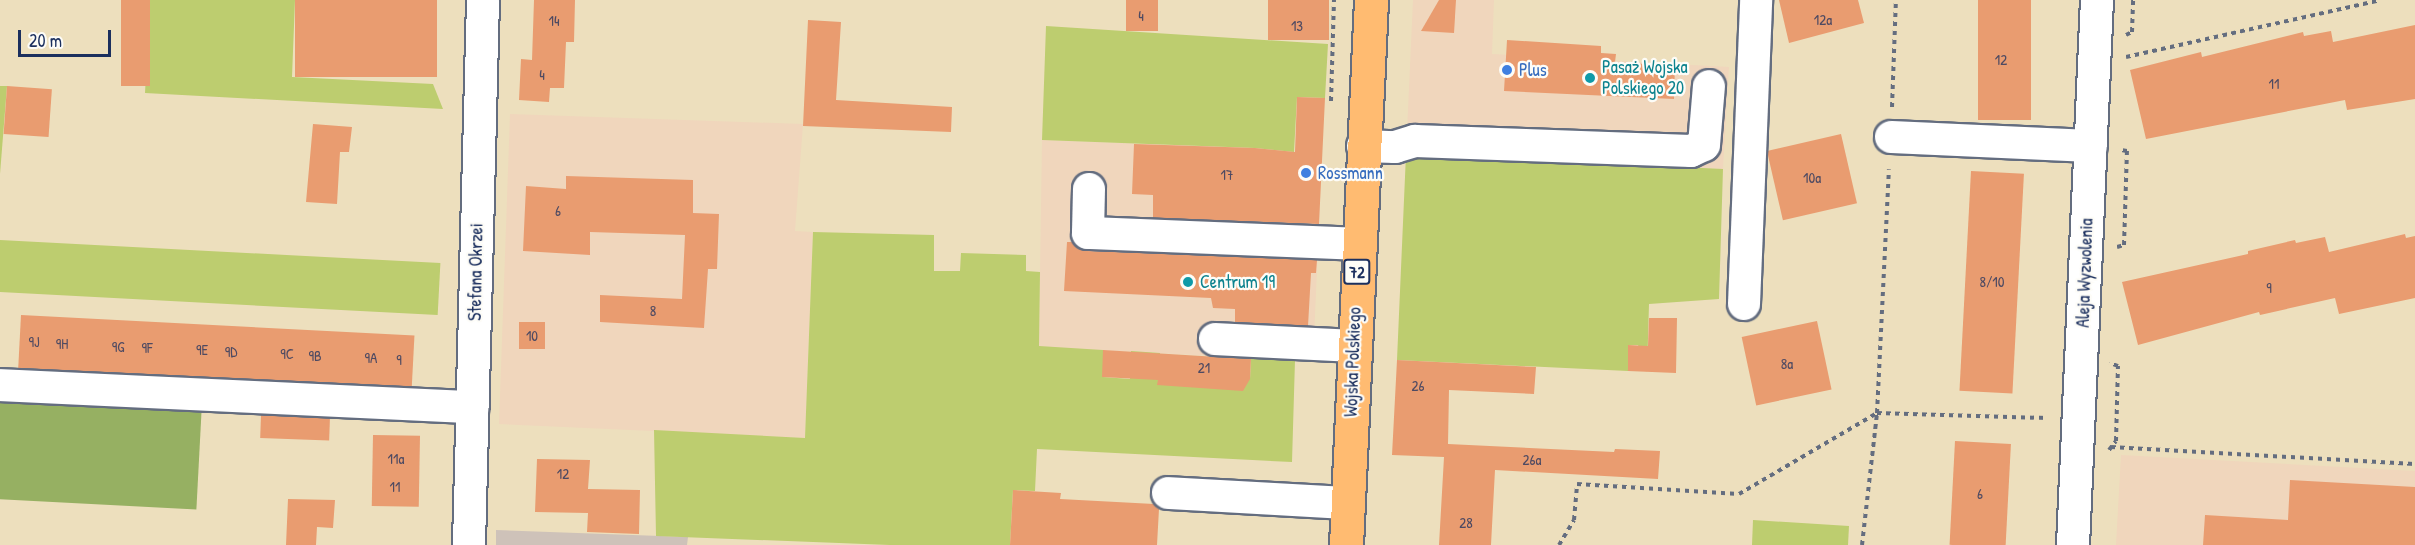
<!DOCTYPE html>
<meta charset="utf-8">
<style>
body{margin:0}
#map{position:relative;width:2415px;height:545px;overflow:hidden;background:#eddfbd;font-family:"Patrick Hand",sans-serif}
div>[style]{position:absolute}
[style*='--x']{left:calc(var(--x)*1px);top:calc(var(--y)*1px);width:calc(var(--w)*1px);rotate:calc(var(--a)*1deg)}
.built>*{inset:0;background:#f0d6bc}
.industrial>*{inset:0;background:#cec2b9}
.green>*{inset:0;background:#bdcd6f;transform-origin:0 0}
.forest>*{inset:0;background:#96b062;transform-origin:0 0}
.building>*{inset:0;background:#e99c70;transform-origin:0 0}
.path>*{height:4px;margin-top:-2px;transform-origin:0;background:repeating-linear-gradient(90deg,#646d7f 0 4.5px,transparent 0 9px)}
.roads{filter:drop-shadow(2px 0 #646d7f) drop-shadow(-2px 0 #646d7f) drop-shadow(0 2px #646d7f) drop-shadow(0 -2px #646d7f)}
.minor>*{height:32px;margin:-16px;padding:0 16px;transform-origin:16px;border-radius:16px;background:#fff}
.major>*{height:33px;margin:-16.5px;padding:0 16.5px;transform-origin:16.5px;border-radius:16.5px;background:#ffbb71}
.dots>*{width:16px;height:16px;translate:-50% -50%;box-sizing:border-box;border:3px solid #fdfcf7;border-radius:50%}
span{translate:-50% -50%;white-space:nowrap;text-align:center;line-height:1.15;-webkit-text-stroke:4.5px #fdfcf7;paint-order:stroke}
.number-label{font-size:15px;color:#4e4a62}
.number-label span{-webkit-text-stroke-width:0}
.shield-label span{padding:2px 4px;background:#fdfcf7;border:2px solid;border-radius:4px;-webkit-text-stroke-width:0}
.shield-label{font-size:16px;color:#1b2f5e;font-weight:700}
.culture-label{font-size:18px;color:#0d838f}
.left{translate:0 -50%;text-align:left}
.shop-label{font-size:18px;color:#366cbe}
.street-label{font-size:18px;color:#1b2f5e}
.scale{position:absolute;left:18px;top:30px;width:93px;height:27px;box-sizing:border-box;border:3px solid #1b2f5e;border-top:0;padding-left:8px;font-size:18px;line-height:21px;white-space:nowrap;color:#1b2f5e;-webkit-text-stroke:4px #fdfcf7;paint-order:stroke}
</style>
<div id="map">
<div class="built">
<i style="clip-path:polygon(1413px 0,1494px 0,1492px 54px,1729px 67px,1723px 169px,1406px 154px)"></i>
<i style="clip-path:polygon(510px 114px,803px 124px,795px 231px,813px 232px,805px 438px,499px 424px)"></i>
<i style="clip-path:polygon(1042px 140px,1255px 148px,1322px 155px,1313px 361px,1039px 347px)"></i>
<i style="clip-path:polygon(2121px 455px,2415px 471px,2415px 545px,2116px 545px)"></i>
</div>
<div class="industrial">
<i style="clip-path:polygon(496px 530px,688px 537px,687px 545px,496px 545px)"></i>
</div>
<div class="green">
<i style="clip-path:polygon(150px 0,295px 0,292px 77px,433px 84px,443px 109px,145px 93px)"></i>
<i style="clip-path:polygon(1046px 26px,1328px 44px,1325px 98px,1297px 97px,1294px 152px,1255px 148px,1042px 140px)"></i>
<i style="clip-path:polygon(0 86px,7px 86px,0 174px)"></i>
<i style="clip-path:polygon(1406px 154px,1723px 169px,1719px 299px,1649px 304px,1647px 372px,1638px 345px,1628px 345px,1628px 371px,1397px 360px)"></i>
<i style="clip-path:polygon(813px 232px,934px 235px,934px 271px,960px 271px,961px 253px,1026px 255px,1026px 271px,1040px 272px,1039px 346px,1103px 350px,1103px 377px,1130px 379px,1131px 351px,1160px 353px,1158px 385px,1250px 379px,1251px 358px,1295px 360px,1292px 462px,1037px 449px,1035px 491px,1013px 490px,1010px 545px,890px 545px,656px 536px,654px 430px,805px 438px)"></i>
<i style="left:0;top:240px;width:441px;height:52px;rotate:3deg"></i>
<i style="clip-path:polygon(1753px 520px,1849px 526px,1848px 545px,1752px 545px)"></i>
</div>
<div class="forest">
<i style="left:0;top:397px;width:202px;height:102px;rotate:3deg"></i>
</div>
<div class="building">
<i style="left:121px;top:0;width:29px;height:86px"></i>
<i style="left:295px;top:0;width:142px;height:77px"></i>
<i style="clip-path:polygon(534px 0,575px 0,574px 42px,566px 42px,564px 88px,550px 88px,549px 102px,519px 100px,521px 59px,532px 60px)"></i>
<i style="left:1126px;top:0;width:32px;height:31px"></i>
<i style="left:1268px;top:0;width:61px;height:40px"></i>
<i style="clip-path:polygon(1439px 0,1456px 0,1454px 33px,1421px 31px)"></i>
<i style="clip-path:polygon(1779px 0,1858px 0,1864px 23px,1789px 43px)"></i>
<i style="left:1978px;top:0;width:53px;height:120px"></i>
<i style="clip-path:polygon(808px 20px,841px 22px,836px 100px,952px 107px,951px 132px,803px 126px)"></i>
<i style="clip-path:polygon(2415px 25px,2415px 99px,2347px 110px,2345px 100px,2146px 139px,2130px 70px,2201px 52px,2202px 57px,2303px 32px,2304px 36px,2331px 31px,2333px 42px)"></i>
<i style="clip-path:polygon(1507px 40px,1601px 46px,1601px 53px,1616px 54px,1615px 62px,1675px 66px,1674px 99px,1504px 91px)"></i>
<i style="left:7px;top:86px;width:45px;height:48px;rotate:4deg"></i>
<i style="clip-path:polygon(1297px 97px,1325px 98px,1319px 224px,1153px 218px,1153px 195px,1132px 194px,1134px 144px,1255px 148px,1295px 152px)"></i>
<i style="clip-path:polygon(313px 124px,352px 127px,349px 152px,340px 152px,337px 204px,306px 202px)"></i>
<i style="left:1841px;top:134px;width:71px;height:76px;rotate:77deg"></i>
<i style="left:1971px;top:171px;width:53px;height:220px;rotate:3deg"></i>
<i style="clip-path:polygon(566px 176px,693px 180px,693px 213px,719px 214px,717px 269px,708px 269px,704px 328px,600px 322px,600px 295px,682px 299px,685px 235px,590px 232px,590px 255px,523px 251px,526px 186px,566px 189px)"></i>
<i style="clip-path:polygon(2405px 234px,2406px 238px,2415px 236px,2415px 298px,2339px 314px,2335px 298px,2260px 315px,2259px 312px,2138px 345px,2122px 282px,2248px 254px,2248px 251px,2295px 240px,2296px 243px,2325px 237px,2329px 252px)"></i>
<i style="clip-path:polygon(1067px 242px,1073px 242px,1079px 249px,1087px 251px,1317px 260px,1316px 273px,1311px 273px,1308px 326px,1235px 322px,1235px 309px,1213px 308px,1211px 298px,1064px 291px)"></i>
<i style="left:21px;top:315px;width:394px;height:53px;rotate:3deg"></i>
<i style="clip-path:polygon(1649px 318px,1677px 318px,1676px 373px,1628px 371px,1628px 345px,1648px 346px)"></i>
<i style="left:1817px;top:321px;width:70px;height:77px;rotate:78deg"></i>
<i style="left:519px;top:322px;width:26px;height:27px"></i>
<i style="clip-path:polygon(1103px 350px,1251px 359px,1250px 379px,1243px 391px,1157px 385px,1158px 380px,1102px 377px)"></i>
<i style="clip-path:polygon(1397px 360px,1536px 367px,1534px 394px,1449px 390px,1448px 444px,1614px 452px,1615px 449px,1660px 451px,1658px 479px,1495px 470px,1491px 545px,1439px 545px,1444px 457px,1392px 455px)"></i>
<i style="left:261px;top:415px;width:69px;height:23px;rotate:2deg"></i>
<i style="left:373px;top:435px;width:47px;height:71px;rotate:1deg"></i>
<i style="left:1955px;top:441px;width:56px;height:104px;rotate:3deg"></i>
<i style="clip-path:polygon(537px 459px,590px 460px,588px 489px,640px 490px,639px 534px,587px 532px,588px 513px,535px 512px)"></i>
<i style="clip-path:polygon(2290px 480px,2415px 487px,2415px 545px,2203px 545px,2205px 515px,2288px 520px)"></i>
<i style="clip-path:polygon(1013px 490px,1061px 493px,1060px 499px,1154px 504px,1159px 509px,1157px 545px,1010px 545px)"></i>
<i style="clip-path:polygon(288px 499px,335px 500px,333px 528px,317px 527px,316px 545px,286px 545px)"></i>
</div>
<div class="path">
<i style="--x:2126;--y:35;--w:7;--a:-27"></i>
<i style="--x:2132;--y:32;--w:32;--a:-88"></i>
<i style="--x:2126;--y:57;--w:260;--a:-12.6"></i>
<i style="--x:1331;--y:101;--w:101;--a:-88.3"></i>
<i style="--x:1892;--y:107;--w:107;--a:-87.9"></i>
<i style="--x:2117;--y:247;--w:7;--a:-16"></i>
<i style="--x:2124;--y:245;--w:94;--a:-88.2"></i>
<i style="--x:2127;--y:151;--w:6;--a:-171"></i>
<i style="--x:2111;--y:447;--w:304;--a:3.2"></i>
<i style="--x:2109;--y:450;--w:11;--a:-52"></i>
<i style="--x:2116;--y:441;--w:75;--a:-88.5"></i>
<i style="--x:2118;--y:366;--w:9;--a:-159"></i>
<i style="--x:1559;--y:545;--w:29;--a:-59"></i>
<i style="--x:1574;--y:520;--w:36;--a:-85"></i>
<i style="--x:1577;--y:484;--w:162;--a:3.5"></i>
<i style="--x:1739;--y:494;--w:160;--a:-30.4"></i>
<i style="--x:1877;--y:413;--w:171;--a:1.7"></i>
<i style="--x:1862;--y:545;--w:133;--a:-83.5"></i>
<i style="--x:1877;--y:413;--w:244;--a:-87.2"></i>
</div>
<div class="roads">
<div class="minor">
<i style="--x:1891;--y:137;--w:200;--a:2.6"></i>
<i style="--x:1363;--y:146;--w:32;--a:2"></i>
<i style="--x:1395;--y:147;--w:21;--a:-17"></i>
<i style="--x:1415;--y:141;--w:276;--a:2.1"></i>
<i style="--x:1691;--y:151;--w:14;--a:-25"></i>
<i style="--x:1704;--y:145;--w:59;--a:-85.2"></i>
<i style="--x:1089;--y:189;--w:44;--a:91.3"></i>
<i style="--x:1088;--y:233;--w:270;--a:2.3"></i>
<i style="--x:1744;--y:304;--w:304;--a:-87.7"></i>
<i style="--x:1215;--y:339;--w:139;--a:2.9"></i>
<i style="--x:0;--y:385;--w:473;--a:2.7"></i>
<i style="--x:1168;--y:493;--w:180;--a:3.2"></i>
<i style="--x:469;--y:545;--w:545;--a:-88.53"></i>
<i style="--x:2073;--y:545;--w:546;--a:-87.48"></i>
</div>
<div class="major">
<i style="--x:1346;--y:545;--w:546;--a:-87.37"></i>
</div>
</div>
<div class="dots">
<i style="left:1507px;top:70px;background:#3f7fe0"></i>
<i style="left:1590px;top:78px;background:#0f9aa8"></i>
<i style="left:1306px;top:173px;background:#3f7fe0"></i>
<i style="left:1188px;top:282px;background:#0f9aa8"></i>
</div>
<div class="number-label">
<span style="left:1141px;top:16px">4</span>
<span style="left:1823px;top:20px">12a</span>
<span style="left:554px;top:21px">14</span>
<span style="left:1297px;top:26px">13</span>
<span style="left:2001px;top:60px">12</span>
<span style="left:542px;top:75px">4</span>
<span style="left:2274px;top:84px">11</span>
<span style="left:1227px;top:175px">17</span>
<span style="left:1812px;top:178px">10a</span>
<span style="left:558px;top:211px">6</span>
<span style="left:1992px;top:282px">8/10</span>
<span style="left:2269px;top:288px">9</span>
<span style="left:653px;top:311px">8</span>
<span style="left:532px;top:336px">10</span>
<span style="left:34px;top:342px">9J</span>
<span style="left:62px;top:344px">9H</span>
<span style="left:118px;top:347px">9G</span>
<span style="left:147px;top:348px">9F</span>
<span style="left:202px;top:350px">9E</span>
<span style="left:231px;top:352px">9D</span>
<span style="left:287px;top:354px">9C</span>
<span style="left:315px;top:356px">9B</span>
<span style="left:371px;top:358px">9A</span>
<span style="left:399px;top:360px">9</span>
<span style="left:1787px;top:364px">8a</span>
<span style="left:1204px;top:368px">21</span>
<span style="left:1418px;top:386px">26</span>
<span style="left:396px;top:459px">11a</span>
<span style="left:1532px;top:460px">26a</span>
<span style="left:563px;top:474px">12</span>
<span style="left:395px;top:487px">11</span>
<span style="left:1980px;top:494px">6</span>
<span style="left:1466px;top:523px">28</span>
</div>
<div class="shield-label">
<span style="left:1357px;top:272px">72</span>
</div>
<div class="culture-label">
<span class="left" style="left:1602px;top:78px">Pasaż Wojska<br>Polskiego 20</span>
<span class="left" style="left:1200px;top:282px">Centrum 19</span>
</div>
<div class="shop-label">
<span class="left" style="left:1519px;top:70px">Plus</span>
<span class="left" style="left:1318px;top:173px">Rossmann</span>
</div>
<div class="street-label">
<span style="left:476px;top:272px;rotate:-89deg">Stefana Okrzei</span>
<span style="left:2085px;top:273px;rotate:-88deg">Aleja Wyzwolenia</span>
<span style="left:1353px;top:362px;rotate:-88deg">Wojska Polskiego</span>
</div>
<div class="scale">20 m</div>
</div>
